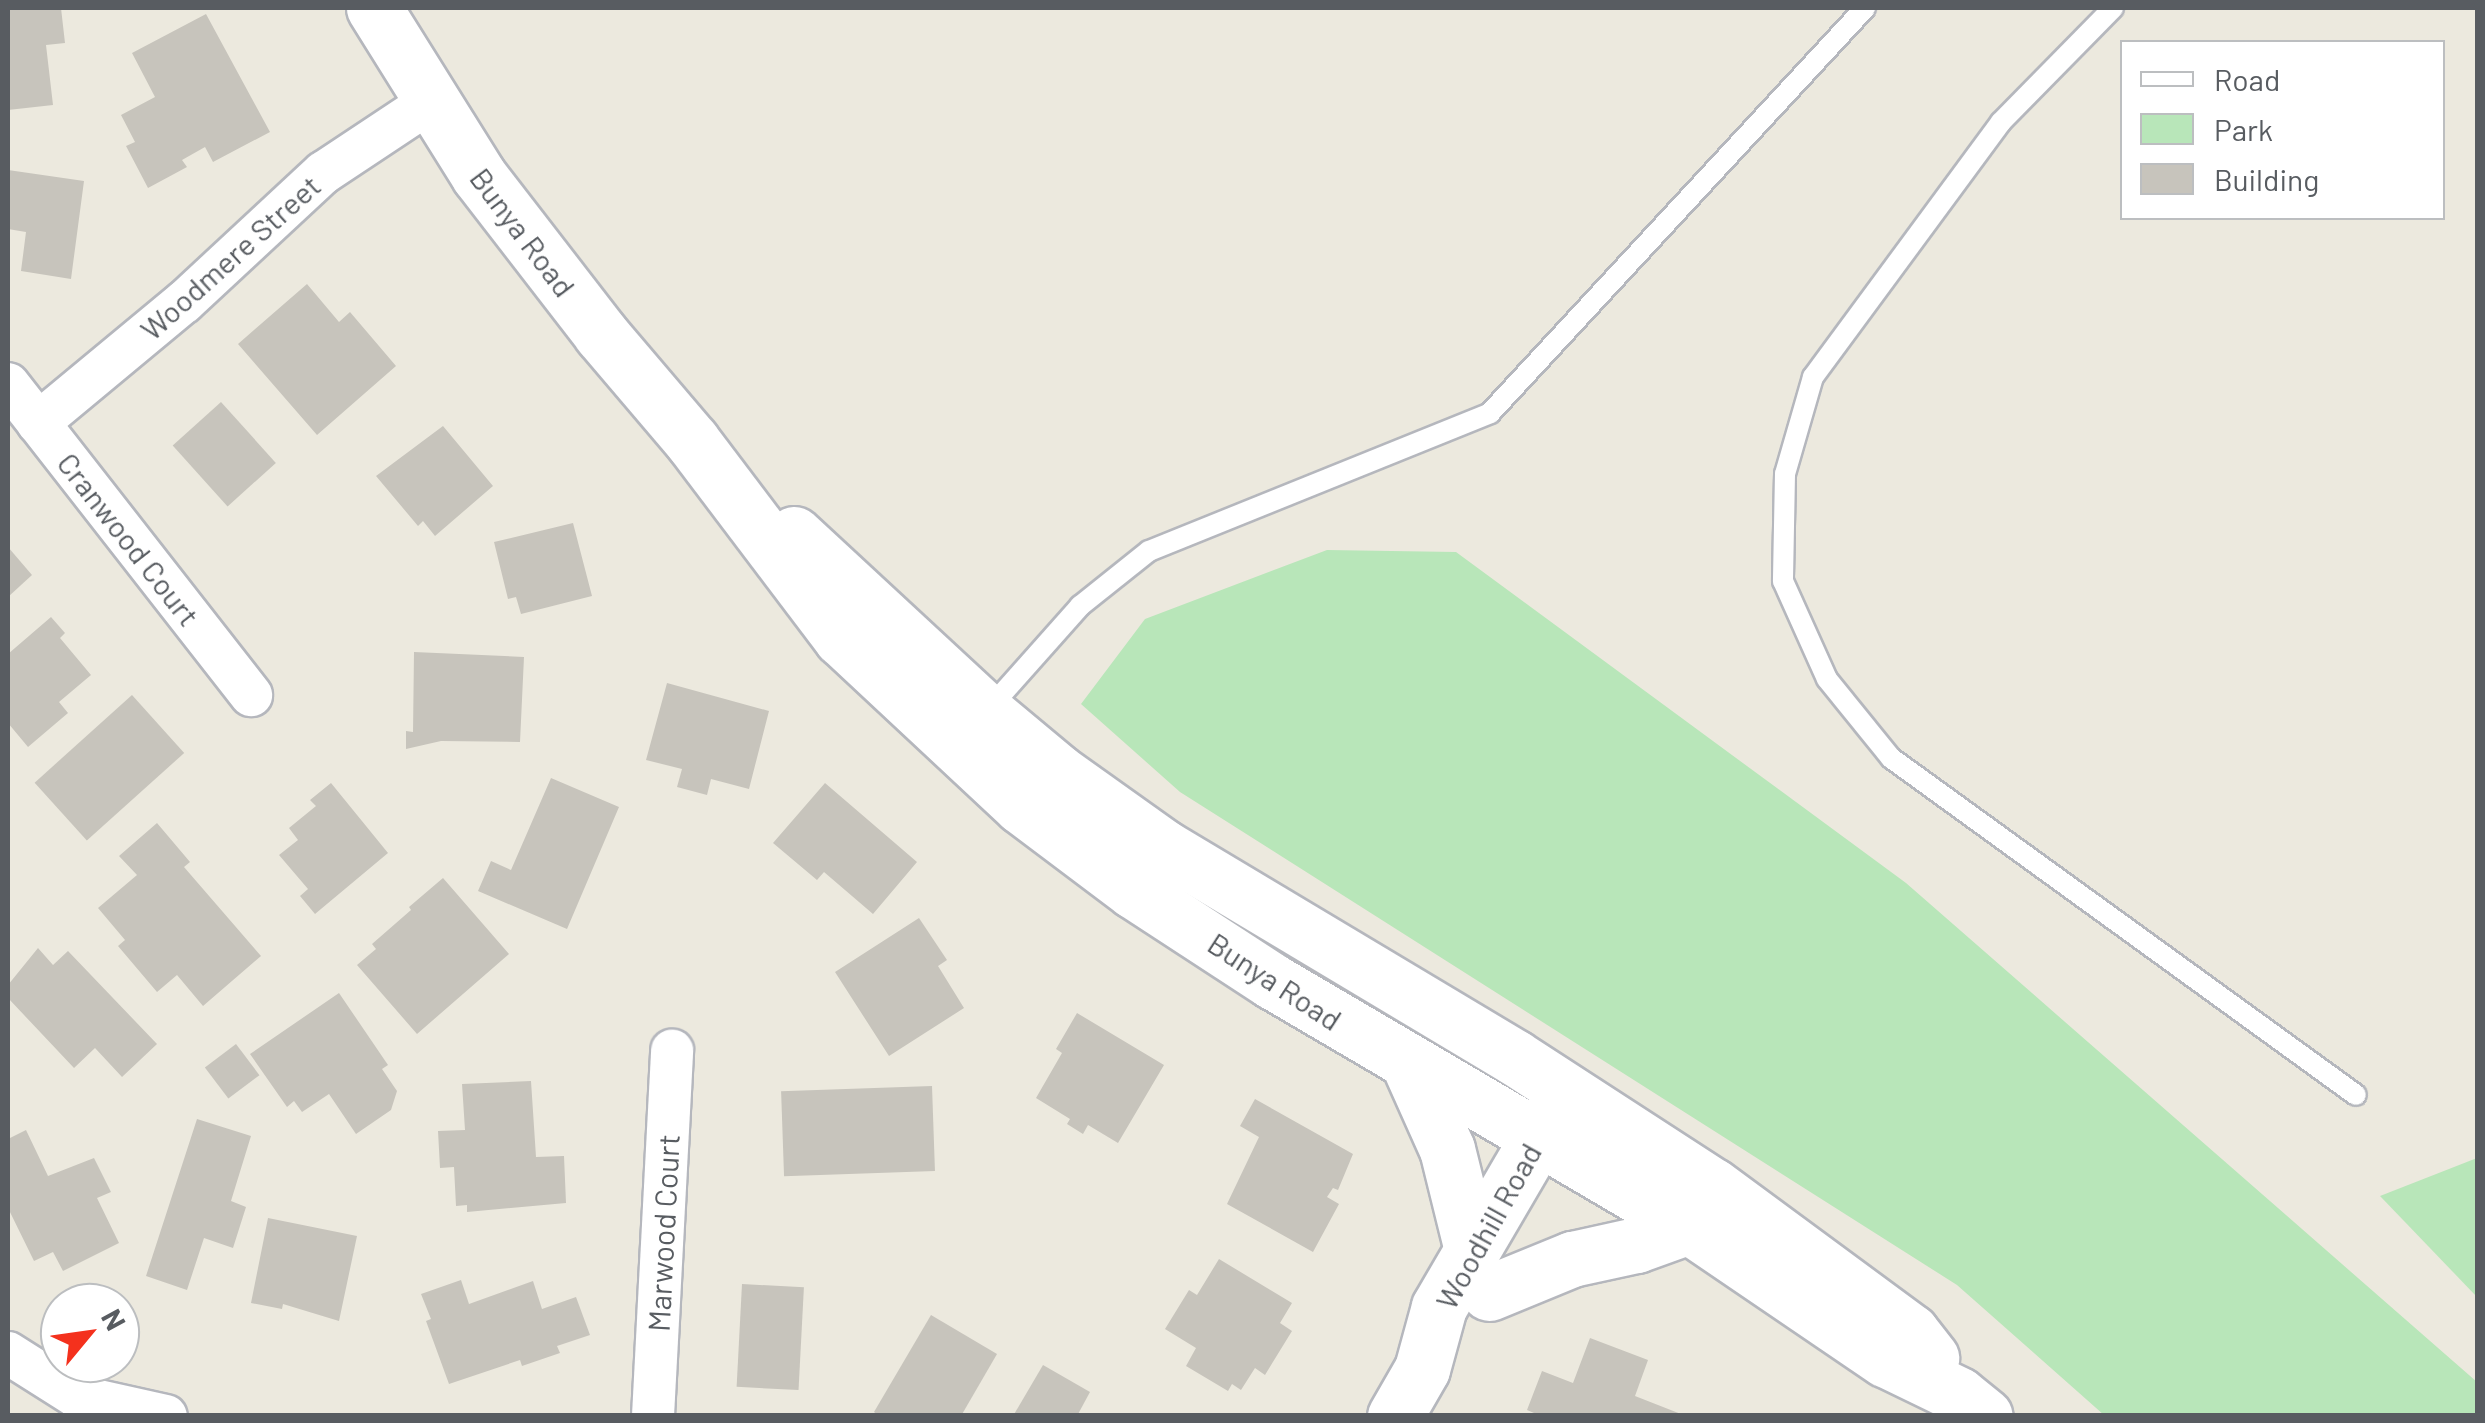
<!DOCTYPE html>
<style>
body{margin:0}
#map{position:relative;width:2485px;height:1423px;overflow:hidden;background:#ece9de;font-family:Barlow,sans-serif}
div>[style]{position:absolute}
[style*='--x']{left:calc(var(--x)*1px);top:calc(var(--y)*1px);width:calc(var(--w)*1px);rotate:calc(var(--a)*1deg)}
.green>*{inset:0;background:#b8e6b9}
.building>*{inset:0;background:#c7c4bc;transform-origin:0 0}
.roads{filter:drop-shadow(2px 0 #b5b7bd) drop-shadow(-2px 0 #b5b7bd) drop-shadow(0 2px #b5b7bd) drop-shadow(0 -2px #b5b7bd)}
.lane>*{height:20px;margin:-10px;padding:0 10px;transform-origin:10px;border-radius:10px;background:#fff}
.street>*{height:42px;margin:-21px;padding:0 21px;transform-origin:21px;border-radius:21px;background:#fff}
.secondary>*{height:55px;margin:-27.5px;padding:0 27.5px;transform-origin:27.5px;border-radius:27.5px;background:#fff}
span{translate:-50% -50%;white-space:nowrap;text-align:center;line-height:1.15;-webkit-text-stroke:10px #fff;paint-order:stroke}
.street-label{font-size:30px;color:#585c61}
.frame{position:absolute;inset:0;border:10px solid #585c61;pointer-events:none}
.legend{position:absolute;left:2120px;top:40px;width:325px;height:180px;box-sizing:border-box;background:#fff;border:2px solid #bcbec0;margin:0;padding:12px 18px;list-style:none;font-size:30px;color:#585c61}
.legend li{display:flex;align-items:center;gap:20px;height:50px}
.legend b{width:50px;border:2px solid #bcbec0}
.north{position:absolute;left:40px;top:1283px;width:100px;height:100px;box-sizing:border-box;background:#fff;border:2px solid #bcbec0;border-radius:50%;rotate:61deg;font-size:28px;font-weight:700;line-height:40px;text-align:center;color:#585c61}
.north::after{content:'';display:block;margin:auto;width:35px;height:45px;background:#f4311d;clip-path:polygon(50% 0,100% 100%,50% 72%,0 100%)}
</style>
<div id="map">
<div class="green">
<i style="clip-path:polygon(1327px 550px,1456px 552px,1906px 883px,2477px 1382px,2477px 1415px,2104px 1415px,1957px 1285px,1180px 792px,1081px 704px,1145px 619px)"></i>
<i style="clip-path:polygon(2477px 1158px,2477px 1297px,2380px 1196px)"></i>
</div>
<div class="building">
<i style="clip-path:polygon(8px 8px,61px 8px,65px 43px,46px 45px,53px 105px,8px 110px)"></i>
<i style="clip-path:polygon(206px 14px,270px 132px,213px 162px,205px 147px,182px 160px,187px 167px,148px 188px,126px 146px,135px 142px,121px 115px,155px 97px,132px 53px)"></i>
<i style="clip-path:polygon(8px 170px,84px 181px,71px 279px,21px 271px,26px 232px,8px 229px)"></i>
<i style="clip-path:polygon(307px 284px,339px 322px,350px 312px,396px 366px,317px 435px,238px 344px)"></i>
<i style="left:221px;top:402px;width:82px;height:65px;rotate:48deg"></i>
<i style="clip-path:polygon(443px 426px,493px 486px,435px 536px,423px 521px,418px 526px,376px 476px)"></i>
<i style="clip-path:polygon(573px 523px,592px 596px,521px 614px,516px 597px,508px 599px,494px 542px)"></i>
<i style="clip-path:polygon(8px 547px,32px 575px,8px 597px)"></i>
<i style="clip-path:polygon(51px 617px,65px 633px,60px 638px,91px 675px,59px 702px,68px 713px,28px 747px,8px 723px,8px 654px)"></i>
<i style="clip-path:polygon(414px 652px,524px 657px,520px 742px,441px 741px,406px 749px,406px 731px,413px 732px)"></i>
<i style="clip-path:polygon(667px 683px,769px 711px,749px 789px,711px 779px,707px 795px,677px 787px,682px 769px,646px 760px)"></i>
<i style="left:132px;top:695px;width:78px;height:131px;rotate:48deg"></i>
<i style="clip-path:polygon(551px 778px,619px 807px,567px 929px,478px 891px,491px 861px,511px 870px)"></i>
<i style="clip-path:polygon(331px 783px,388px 853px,315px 914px,300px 896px,308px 889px,279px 855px,298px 840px,289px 828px,316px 806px,310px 800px)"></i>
<i style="clip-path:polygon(825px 783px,917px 862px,873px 914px,824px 872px,817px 880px,773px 843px)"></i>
<i style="clip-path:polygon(157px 823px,190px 862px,184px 867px,261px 956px,203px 1006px,177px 975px,157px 992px,118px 946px,125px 940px,98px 908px,137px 875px,119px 856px)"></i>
<i style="clip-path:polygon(443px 878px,509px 954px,417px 1034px,357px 965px,376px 949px,372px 944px,411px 910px,409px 907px)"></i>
<i style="clip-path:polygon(919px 918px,947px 960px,938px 966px,964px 1008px,889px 1056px,835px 972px)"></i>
<i style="clip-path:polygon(38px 948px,53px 965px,68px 951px,157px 1044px,122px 1077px,95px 1048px,74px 1068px,8px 998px,8px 985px)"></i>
<i style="clip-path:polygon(339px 993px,388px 1065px,382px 1069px,397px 1091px,391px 1110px,356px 1134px,329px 1094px,302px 1112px,294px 1101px,287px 1107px,250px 1054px)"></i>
<i style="clip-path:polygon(1077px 1013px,1164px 1065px,1118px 1143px,1088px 1125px,1083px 1134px,1067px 1124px,1070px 1119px,1036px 1098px,1062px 1053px,1056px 1049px)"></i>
<i style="left:236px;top:1044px;width:39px;height:39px;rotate:53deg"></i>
<i style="clip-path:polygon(531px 1081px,536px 1157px,564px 1156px,566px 1203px,467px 1212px,467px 1205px,456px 1206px,454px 1167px,440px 1168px,438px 1131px,465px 1130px,462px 1084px)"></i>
<i style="left:932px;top:1086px;width:85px;height:151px;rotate:88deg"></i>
<i style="clip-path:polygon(1255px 1099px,1353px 1154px,1338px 1190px,1333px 1188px,1327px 1197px,1339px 1204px,1313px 1252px,1227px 1204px,1259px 1137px,1240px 1126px)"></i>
<i style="clip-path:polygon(197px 1119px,251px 1136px,231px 1201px,246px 1207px,233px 1248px,204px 1238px,187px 1290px,146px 1276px)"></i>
<i style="clip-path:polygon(26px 1130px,48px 1176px,94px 1158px,111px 1192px,97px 1198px,119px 1243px,63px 1271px,53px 1252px,34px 1261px,8px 1208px,8px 1139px)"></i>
<i style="clip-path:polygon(268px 1218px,357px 1236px,339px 1321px,283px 1304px,282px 1309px,251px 1303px)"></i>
<i style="clip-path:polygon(1219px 1259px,1292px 1303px,1280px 1323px,1292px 1331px,1265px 1375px,1255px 1368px,1241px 1390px,1232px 1384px,1228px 1391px,1186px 1366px,1196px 1348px,1165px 1329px,1189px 1290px,1197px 1295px)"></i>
<i style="clip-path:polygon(461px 1280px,469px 1304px,533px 1281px,542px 1309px,576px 1297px,590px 1335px,557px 1346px,560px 1353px,522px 1366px,520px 1360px,449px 1384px,426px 1321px,431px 1319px,421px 1294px)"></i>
<i style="left:742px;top:1284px;width:62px;height:103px;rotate:3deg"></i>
<i style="clip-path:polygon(931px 1315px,997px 1354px,961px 1416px,879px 1416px,874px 1412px)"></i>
<i style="clip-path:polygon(1590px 1338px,1648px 1360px,1635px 1396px,1686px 1416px,1541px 1416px,1527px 1410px,1542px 1371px,1573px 1383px)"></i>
<i style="clip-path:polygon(1043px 1365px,1090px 1392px,1077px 1416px,1013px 1416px)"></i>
</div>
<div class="roads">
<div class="lane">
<i style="--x:2113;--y:8;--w:160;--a:134.5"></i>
<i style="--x:2001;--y:122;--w:317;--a:126.4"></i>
<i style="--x:1813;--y:377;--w:101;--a:106.1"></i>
<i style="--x:1785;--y:474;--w:107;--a:91.1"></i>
<i style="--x:1783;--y:581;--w:107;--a:65.8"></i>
<i style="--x:1827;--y:679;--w:102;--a:51"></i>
<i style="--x:1891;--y:758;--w:574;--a:35.93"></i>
<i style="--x:986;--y:712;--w:142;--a:-48.4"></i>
<i style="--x:1080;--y:606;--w:88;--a:-38.6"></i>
<i style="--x:1149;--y:551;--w:368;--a:-22"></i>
<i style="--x:1490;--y:413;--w:552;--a:-47.2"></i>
</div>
<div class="street">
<i style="--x:8;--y:384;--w:395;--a:52"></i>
<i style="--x:38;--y:423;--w:190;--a:-39.7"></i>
<i style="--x:184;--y:302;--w:190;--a:-42.9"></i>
<i style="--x:323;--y:173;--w:128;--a:-33.6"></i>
<i style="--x:8;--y:1353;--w:80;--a:32.3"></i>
<i style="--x:76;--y:1396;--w:92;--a:12.5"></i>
<i style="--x:653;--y:1416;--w:366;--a:-87"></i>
</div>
<div class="secondary">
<i style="--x:374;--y:8;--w:198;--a:58"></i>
<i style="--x:479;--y:176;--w:200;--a:52.3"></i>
<i style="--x:601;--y:334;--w:140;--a:49.6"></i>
<i style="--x:692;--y:441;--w:247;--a:52.9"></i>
<i style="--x:841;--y:638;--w:246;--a:43"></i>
<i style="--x:1021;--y:806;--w:141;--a:37"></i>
<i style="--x:1134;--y:891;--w:165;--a:33.1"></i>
<i style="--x:1272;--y:981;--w:484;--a:30.4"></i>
<i style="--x:1689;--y:1226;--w:237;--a:34.2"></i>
<i style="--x:1885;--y:1359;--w:82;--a:25.9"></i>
<i style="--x:1959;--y:1395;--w:33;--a:39"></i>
<i style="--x:794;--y:534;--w:262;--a:42.8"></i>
<i style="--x:986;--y:712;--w:94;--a:39.8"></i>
<i style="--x:1058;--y:772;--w:129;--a:35.5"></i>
<i style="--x:1163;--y:847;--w:409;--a:30.9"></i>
<i style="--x:1514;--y:1057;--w:237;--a:33"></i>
<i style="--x:1713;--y:1186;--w:246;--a:36.4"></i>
<i style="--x:1911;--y:1332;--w:33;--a:52"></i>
<i style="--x:1408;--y:1062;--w:95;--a:65.9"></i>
<i style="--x:1447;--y:1149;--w:104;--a:76.1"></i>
<i style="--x:1489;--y:1293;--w:90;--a:-22.3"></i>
<i style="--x:1572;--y:1259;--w:66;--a:-12.3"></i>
<i style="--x:1636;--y:1245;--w:56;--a:-19.7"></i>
<i style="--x:1395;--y:1416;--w:54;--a:-60.1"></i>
<i style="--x:1422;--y:1369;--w:64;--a:-74.7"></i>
<i style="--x:1439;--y:1307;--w:234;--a:-59.7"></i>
</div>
</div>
<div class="street-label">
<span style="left:523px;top:232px;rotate:53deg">Bunya Road</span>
<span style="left:230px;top:257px;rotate:-42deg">Woodmere Street</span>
<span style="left:129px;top:539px;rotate:52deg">Cranwood Court</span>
<span style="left:1275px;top:981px;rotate:33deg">Bunya Road</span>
<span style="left:1488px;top:1226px;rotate:-61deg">Woodhill Road</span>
<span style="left:663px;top:1233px;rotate:-87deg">Marwood Court</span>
</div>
<div class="frame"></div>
<ul class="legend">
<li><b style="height:12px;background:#fff"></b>Road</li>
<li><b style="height:28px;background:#b8e6b9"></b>Park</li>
<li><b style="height:28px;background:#c7c4bc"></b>Building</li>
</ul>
<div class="north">N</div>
</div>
